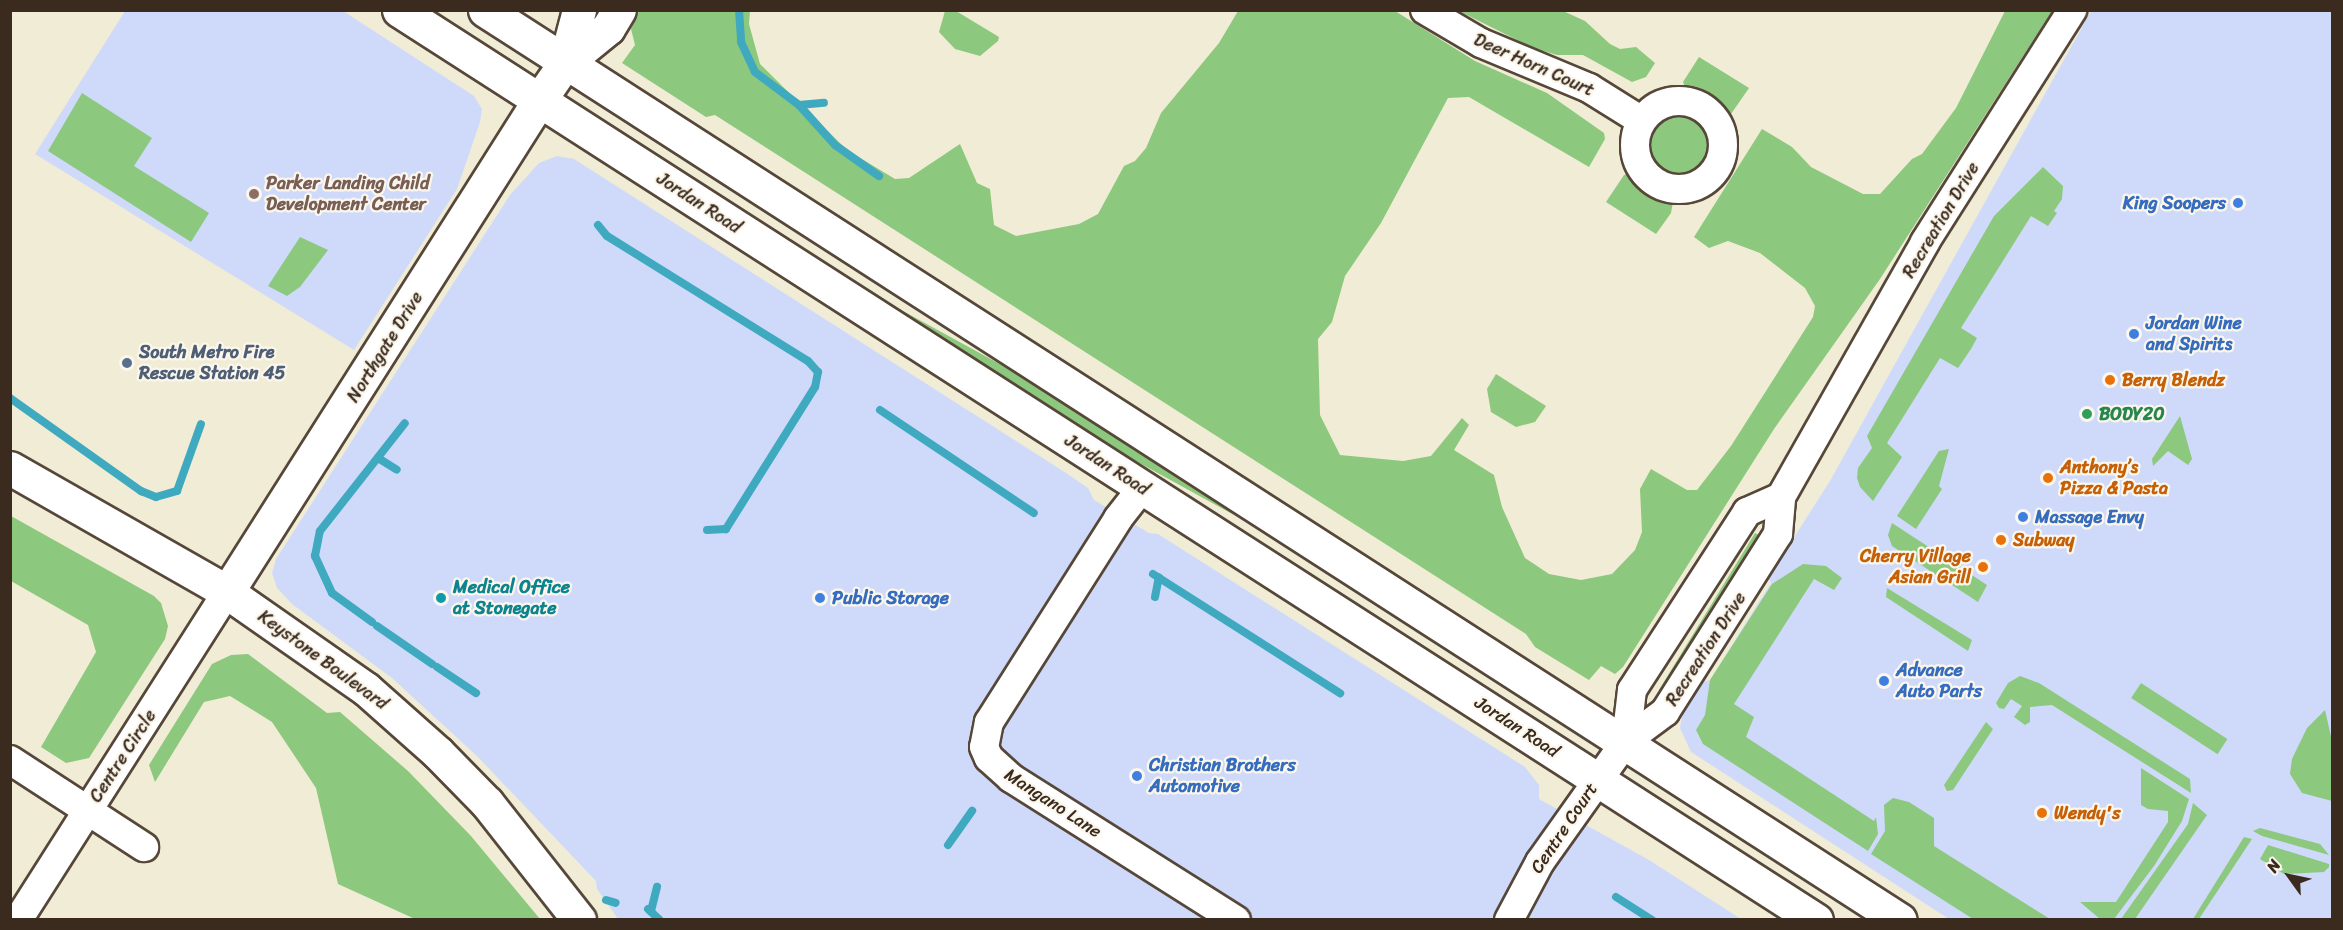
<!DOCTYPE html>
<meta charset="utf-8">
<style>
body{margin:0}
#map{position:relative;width:2343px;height:930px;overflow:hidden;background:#f1ecd5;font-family:Sriracha,sans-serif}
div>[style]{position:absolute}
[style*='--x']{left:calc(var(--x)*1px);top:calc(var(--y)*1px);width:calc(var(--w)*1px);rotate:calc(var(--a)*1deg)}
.built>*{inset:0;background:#cfdafa}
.green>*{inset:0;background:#8cc87d;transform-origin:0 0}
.round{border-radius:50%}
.stream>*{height:8px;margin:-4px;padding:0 4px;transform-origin:4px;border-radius:4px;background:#3fa9bf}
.roads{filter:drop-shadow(2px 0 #564739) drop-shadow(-2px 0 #564739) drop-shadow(0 2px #564739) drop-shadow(0 -2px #564739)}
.minor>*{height:28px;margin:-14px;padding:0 14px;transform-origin:14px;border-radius:14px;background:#fff}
.minor>.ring{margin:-14px;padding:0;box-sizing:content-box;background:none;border:28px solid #fff;border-radius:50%}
.tertiary>*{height:33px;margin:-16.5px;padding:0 16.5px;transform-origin:16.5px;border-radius:16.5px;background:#fff}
.primary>*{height:33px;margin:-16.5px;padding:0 16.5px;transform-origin:16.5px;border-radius:16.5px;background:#fff}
.dots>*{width:16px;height:16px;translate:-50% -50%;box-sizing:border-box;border:3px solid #fbf7ec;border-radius:50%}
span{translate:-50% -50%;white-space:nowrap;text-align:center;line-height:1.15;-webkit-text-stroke:4.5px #fbf7ec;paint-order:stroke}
.street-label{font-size:18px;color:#3b2a1e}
.education-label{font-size:18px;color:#785e54;font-weight:700}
.left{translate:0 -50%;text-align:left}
.shop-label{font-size:18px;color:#366cbe;font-weight:700}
.right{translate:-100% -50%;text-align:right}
.service-label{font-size:18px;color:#4e5e75;font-weight:700}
.food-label{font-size:18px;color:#c56008;font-weight:700}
.leisure-label{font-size:18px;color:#27864d;font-weight:700}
.culture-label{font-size:18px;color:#0d838f;font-weight:700}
.frame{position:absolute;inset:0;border:12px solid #3b2a1e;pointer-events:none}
.north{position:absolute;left:2259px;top:846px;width:60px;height:60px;-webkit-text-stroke:4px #fbf7ec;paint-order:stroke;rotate:303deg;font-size:16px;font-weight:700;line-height:24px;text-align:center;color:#3b2a1e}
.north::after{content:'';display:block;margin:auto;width:21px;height:27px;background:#3b2a1e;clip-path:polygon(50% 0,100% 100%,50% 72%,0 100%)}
</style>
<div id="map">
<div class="built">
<i style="clip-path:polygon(125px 11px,343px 11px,474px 96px,482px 109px,480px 122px,457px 189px,354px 350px,35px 154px)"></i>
<i style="clip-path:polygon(2091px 11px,2332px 11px,2332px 919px,1949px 919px,1691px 752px,1680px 728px,1682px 715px,1702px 682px,1710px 680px,1771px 583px,1768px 578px,1830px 481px)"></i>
<i style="clip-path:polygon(557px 156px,574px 159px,1066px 473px,1088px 488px,1094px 500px,1149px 533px,1158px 534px,1525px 767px,1539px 785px,1539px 799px,1649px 860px,1741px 919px,618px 919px,597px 889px,596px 881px,477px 756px,392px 678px,292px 604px,277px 588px,272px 573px,276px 559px,510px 195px,539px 163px)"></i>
</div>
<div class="green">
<i style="clip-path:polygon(639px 11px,750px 11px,749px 24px,760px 64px,847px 150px,895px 179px,909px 178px,960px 144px,977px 183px,990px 189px,994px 225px,1016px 236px,1079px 224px,1098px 214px,1124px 166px,1135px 161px,1146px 148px,1161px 113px,1219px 43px,1238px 11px,1395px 11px,1475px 61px,1547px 93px,1604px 133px,1605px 139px,1589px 167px,1469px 97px,1448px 98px,1381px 223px,1345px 276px,1332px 322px,1318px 339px,1320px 415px,1340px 455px,1403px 461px,1431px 456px,1462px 418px,1469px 425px,1454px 450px,1494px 475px,1502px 507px,1525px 558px,1549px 574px,1581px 580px,1612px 574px,1635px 550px,1642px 532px,1640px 489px,1651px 469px,1687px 490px,1697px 490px,1731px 446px,1813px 317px,1815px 306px,1805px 288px,1760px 253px,1728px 241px,1709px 248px,1694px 237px,1762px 129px,1792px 147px,1811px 167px,1863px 194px,1880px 194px,1912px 159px,1922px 154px,1956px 108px,2005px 11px,2052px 11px,1880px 279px,1774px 429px,1623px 667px,1615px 674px,1601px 666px,1589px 680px,1535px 647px,1526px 634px,715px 115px,706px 117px,622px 63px,635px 45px,631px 29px)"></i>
<i style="clip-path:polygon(945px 11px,956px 11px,999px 37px,998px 41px,980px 56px,955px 49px,939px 32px)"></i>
<i style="clip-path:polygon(1459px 11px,1563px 11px,1585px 21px,1610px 44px,1620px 49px,1636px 47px,1655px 63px,1646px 77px,1632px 82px,1583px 55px,1557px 55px,1533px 48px)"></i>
<i style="clip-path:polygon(1699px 57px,1749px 88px,1731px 114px,1708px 95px,1685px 87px,1683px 82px)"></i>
<i style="clip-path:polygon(82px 93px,152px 138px,134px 166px,209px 213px,191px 242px,48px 151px)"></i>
<i class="round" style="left:1648px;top:114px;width:60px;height:60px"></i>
<i style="clip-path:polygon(601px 121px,903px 311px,1078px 407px,1562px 721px,1254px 526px,1065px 422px)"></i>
<i style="clip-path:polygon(2043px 167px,2063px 186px,2062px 199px,2054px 211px,2057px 213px,2048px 226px,2031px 216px,1961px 328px,1977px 338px,1971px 349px,1958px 368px,1940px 358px,1887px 443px,1902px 457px,1873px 501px,1860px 487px,1857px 478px,1858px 468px,1872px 448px,1867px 436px,1994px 216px)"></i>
<i style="clip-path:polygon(1628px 174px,1647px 192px,1673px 202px,1671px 213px,1656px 234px,1606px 202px,1624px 175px)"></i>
<i style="clip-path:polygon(300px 237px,328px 250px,300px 287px,287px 296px,268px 286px)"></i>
<i style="clip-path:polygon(1496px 374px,1546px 406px,1535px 422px,1516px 427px,1491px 412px,1487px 389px)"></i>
<i style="clip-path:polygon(2180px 416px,2192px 459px,2188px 465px,2168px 451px,2153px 466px,2152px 459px)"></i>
<i style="clip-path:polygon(1949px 449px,1939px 486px,1942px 489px,1916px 529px,1897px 516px,1939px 451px)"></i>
<i style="clip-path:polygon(11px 516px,154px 596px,161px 603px,168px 626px,165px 639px,89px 758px,66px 763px,41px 747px,96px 652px,88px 625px,11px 581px)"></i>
<i style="clip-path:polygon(1892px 523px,1987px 585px,1978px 602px,1892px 546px,1888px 535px)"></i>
<i style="clip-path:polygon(1755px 533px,1761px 536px,1664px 690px,1659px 690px)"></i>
<i style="clip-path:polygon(1803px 564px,1826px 566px,1842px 578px,1834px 590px,1814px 579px,1734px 704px,1754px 717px,1746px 737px,1874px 821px,1876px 817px,1878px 834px,1868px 851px,1703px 744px,1696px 730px,1705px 715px,1710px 680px,1772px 584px)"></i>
<i style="clip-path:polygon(1887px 588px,1972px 640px,1968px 651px,1886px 597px)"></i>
<i style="clip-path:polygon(248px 654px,327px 713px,340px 712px,408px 771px,471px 836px,540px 919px,415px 919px,338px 884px,316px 788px,272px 722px,230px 696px,204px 702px,155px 782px,149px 765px,212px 664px,231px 655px)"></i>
<i style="clip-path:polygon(2020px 676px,2039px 683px,2190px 779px,2191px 793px,2052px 705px,2030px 707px,2030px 722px,2025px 725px,2014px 717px,2022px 706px,2011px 699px,2004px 709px,1999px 708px,1996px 703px,2008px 683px)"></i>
<i style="left:2141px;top:683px;width:103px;height:18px;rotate:33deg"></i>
<i style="clip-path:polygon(2325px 710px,2332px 741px,2332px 801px,2302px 793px,2290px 774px,2292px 759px,2307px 728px)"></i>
<i style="clip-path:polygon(1986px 722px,1993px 729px,1953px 790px,1947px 791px,1944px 785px)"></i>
<i style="clip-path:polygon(2141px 768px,2189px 799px,2182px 821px,2154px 866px,2114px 919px,2100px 919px,2080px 902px,2116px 902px,2168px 822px,2168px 811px,2148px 809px,2141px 805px)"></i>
<i style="clip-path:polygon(1893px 798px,1909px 802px,1934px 818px,1934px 846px,2050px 919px,1973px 919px,1871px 854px,1885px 831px,1884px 805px)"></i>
<i style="clip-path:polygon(2193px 803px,2207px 815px,2135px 919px,2121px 919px,2188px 824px)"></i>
<i style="clip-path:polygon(2260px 828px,2320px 844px,2329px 855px,2262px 836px,2253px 831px)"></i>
<i style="clip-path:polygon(2244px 837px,2252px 839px,2199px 919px,2193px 919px)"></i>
<i style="clip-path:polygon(2268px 845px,2329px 864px,2329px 867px,2324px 872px,2284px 874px,2260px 859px)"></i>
</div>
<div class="stream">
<i style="--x:739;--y:10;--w:32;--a:86"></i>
<i style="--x:741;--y:42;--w:33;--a:65"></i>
<i style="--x:755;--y:72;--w:55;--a:36.9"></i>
<i style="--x:799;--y:105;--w:25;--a:-5"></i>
<i style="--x:799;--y:105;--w:54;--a:48"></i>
<i style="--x:835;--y:145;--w:54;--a:35.2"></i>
<i style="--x:598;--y:225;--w:14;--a:51"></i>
<i style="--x:607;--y:236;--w:237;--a:31.9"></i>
<i style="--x:808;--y:361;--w:15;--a:48"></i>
<i style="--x:818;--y:372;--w:15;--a:101"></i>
<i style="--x:815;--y:387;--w:168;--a:122.1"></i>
<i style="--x:726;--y:529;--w:19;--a:177"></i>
<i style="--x:10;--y:398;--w:161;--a:35.4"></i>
<i style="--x:141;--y:491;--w:16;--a:22"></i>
<i style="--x:156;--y:497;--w:22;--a:-16"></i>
<i style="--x:177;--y:491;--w:71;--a:-70.3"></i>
<i style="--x:880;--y:410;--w:185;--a:33.8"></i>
<i style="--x:378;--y:458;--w:22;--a:32"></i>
<i style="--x:1153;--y:574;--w:222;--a:32.5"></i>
<i style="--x:1155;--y:597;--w:20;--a:-79"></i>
<i style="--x:372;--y:622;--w:49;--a:-144.1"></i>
<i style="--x:332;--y:593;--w:41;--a:-114.7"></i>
<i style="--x:315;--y:556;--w:25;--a:-79"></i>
<i style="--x:320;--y:531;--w:137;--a:-51.8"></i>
<i style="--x:377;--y:626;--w:67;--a:34.6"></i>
<i style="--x:437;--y:667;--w:47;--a:33.7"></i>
<i style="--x:948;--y:845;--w:42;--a:-54.8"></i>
<i style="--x:1616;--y:897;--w:43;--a:32.6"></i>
<i style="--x:606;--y:900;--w:10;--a:17"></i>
<i style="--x:648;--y:909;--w:16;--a:43"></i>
<i style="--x:651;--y:911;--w:25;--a:-76"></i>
</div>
<div class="roads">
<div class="minor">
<i style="--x:1425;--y:10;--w:65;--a:30.5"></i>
<i style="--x:1481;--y:43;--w:117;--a:22.6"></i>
<i style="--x:1589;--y:88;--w:62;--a:31.9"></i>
<i class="ring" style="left:1635px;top:101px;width:60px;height:60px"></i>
<i style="--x:1142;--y:488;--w:39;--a:128"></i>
<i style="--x:1118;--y:519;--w:241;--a:122.4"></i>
<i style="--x:989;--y:722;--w:25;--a:101"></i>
<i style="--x:984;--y:747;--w:12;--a:66"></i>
<i style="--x:989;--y:758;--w:30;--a:42"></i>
<i style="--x:1011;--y:778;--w:266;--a:32.3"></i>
<i style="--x:1626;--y:741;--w:51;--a:-83.3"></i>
<i style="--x:1632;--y:690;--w:212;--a:-57.1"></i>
<i style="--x:1747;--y:512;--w:37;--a:-24"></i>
<i style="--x:10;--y:760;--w:160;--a:33"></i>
<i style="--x:18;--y:920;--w:389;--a:-57.5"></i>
<i style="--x:1509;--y:920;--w:66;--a:-61.9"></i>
<i style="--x:1540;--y:862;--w:148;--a:-54.6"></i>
<i style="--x:1626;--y:741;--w:49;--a:-36.6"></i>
<i style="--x:1665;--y:712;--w:211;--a:-57.6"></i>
<i style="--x:1778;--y:534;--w:37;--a:-85"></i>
<i style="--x:1781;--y:497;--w:293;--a:-60.5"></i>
<i style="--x:1925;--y:242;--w:275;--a:-57.6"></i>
</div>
<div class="tertiary">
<i style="--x:565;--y:63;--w:55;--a:-75.2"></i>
<i style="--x:10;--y:468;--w:250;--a:29.7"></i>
<i style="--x:227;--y:592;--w:169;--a:34.9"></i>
<i style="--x:366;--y:689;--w:96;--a:41.6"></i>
<i style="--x:438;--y:753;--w:70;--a:45.6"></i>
<i style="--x:487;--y:803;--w:149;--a:51.8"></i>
<i style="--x:227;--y:592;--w:584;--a:-57.59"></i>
<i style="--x:540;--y:99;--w:44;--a:-55.2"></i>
<i style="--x:565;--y:63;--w:55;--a:-39.1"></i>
<i style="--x:608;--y:28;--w:21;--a:-59"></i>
</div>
<div class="primary">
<i style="--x:399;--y:10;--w:1684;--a:32.71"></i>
<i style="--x:485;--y:10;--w:1682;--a:32.75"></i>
</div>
</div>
<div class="dots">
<i style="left:254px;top:194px;background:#8d6e63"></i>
<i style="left:2238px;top:203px;background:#3f7fe0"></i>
<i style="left:2134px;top:334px;background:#3f7fe0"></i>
<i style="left:127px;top:363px;background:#5c6f8a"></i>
<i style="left:2110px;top:380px;background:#e8710a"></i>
<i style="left:2087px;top:414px;background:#2e9e5b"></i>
<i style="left:2048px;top:478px;background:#e8710a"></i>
<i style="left:2023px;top:517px;background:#3f7fe0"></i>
<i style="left:2001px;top:540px;background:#e8710a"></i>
<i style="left:1983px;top:567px;background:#e8710a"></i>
<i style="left:441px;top:598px;background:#0f9aa8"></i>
<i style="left:820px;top:598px;background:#3f7fe0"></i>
<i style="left:1884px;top:681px;background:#3f7fe0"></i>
<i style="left:1137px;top:776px;background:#3f7fe0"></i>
<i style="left:2042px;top:813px;background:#e8710a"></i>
</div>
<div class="street-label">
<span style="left:1534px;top:65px;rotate:24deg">Deer Horn Court</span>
<span style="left:699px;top:203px;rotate:33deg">Jordan Road</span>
<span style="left:1941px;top:220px;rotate:-59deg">Recreation Drive</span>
<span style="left:385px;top:347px;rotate:-58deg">Northgate Drive</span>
<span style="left:1107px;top:465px;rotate:33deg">Jordan Road</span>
<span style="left:1706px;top:649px;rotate:-57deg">Recreation Drive</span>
<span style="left:323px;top:660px;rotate:36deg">Keystone Boulevard</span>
<span style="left:1517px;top:727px;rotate:33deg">Jordan Road</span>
<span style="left:123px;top:756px;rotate:-57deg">Centre Circle</span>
<span style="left:1053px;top:803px;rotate:33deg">Mangano Lane</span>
<span style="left:1564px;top:828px;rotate:-56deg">Centre Court</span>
</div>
<div class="education-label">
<span class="left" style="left:266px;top:194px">Parker Landing Child<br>Development Center</span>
</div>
<div class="shop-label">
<span class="right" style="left:2226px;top:203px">King Soopers</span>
<span class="left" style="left:2146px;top:334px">Jordan Wine<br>and Spirits</span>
<span class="left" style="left:2035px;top:517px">Massage Envy</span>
<span class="left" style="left:832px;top:598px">Public Storage</span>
<span class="left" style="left:1896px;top:681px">Advance<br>Auto Parts</span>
<span class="left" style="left:1149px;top:776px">Christian Brothers<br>Automotive</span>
</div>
<div class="service-label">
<span class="left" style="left:139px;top:363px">South Metro Fire<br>Rescue Station 45</span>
</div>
<div class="food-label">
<span class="left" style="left:2122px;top:380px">Berry Blendz</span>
<span class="left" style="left:2060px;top:478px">Anthony’s<br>Pizza &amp; Pasta</span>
<span class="left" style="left:2013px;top:540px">Subway</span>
<span class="right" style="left:1971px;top:567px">Cherry Village<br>Asian Grill</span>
<span class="left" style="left:2054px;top:813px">Wendy's</span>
</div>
<div class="leisure-label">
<span class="left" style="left:2099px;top:414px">BODY20</span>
</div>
<div class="culture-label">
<span class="left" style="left:453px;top:598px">Medical Office<br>at Stonegate</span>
</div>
<div class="frame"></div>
<div class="north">N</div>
</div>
